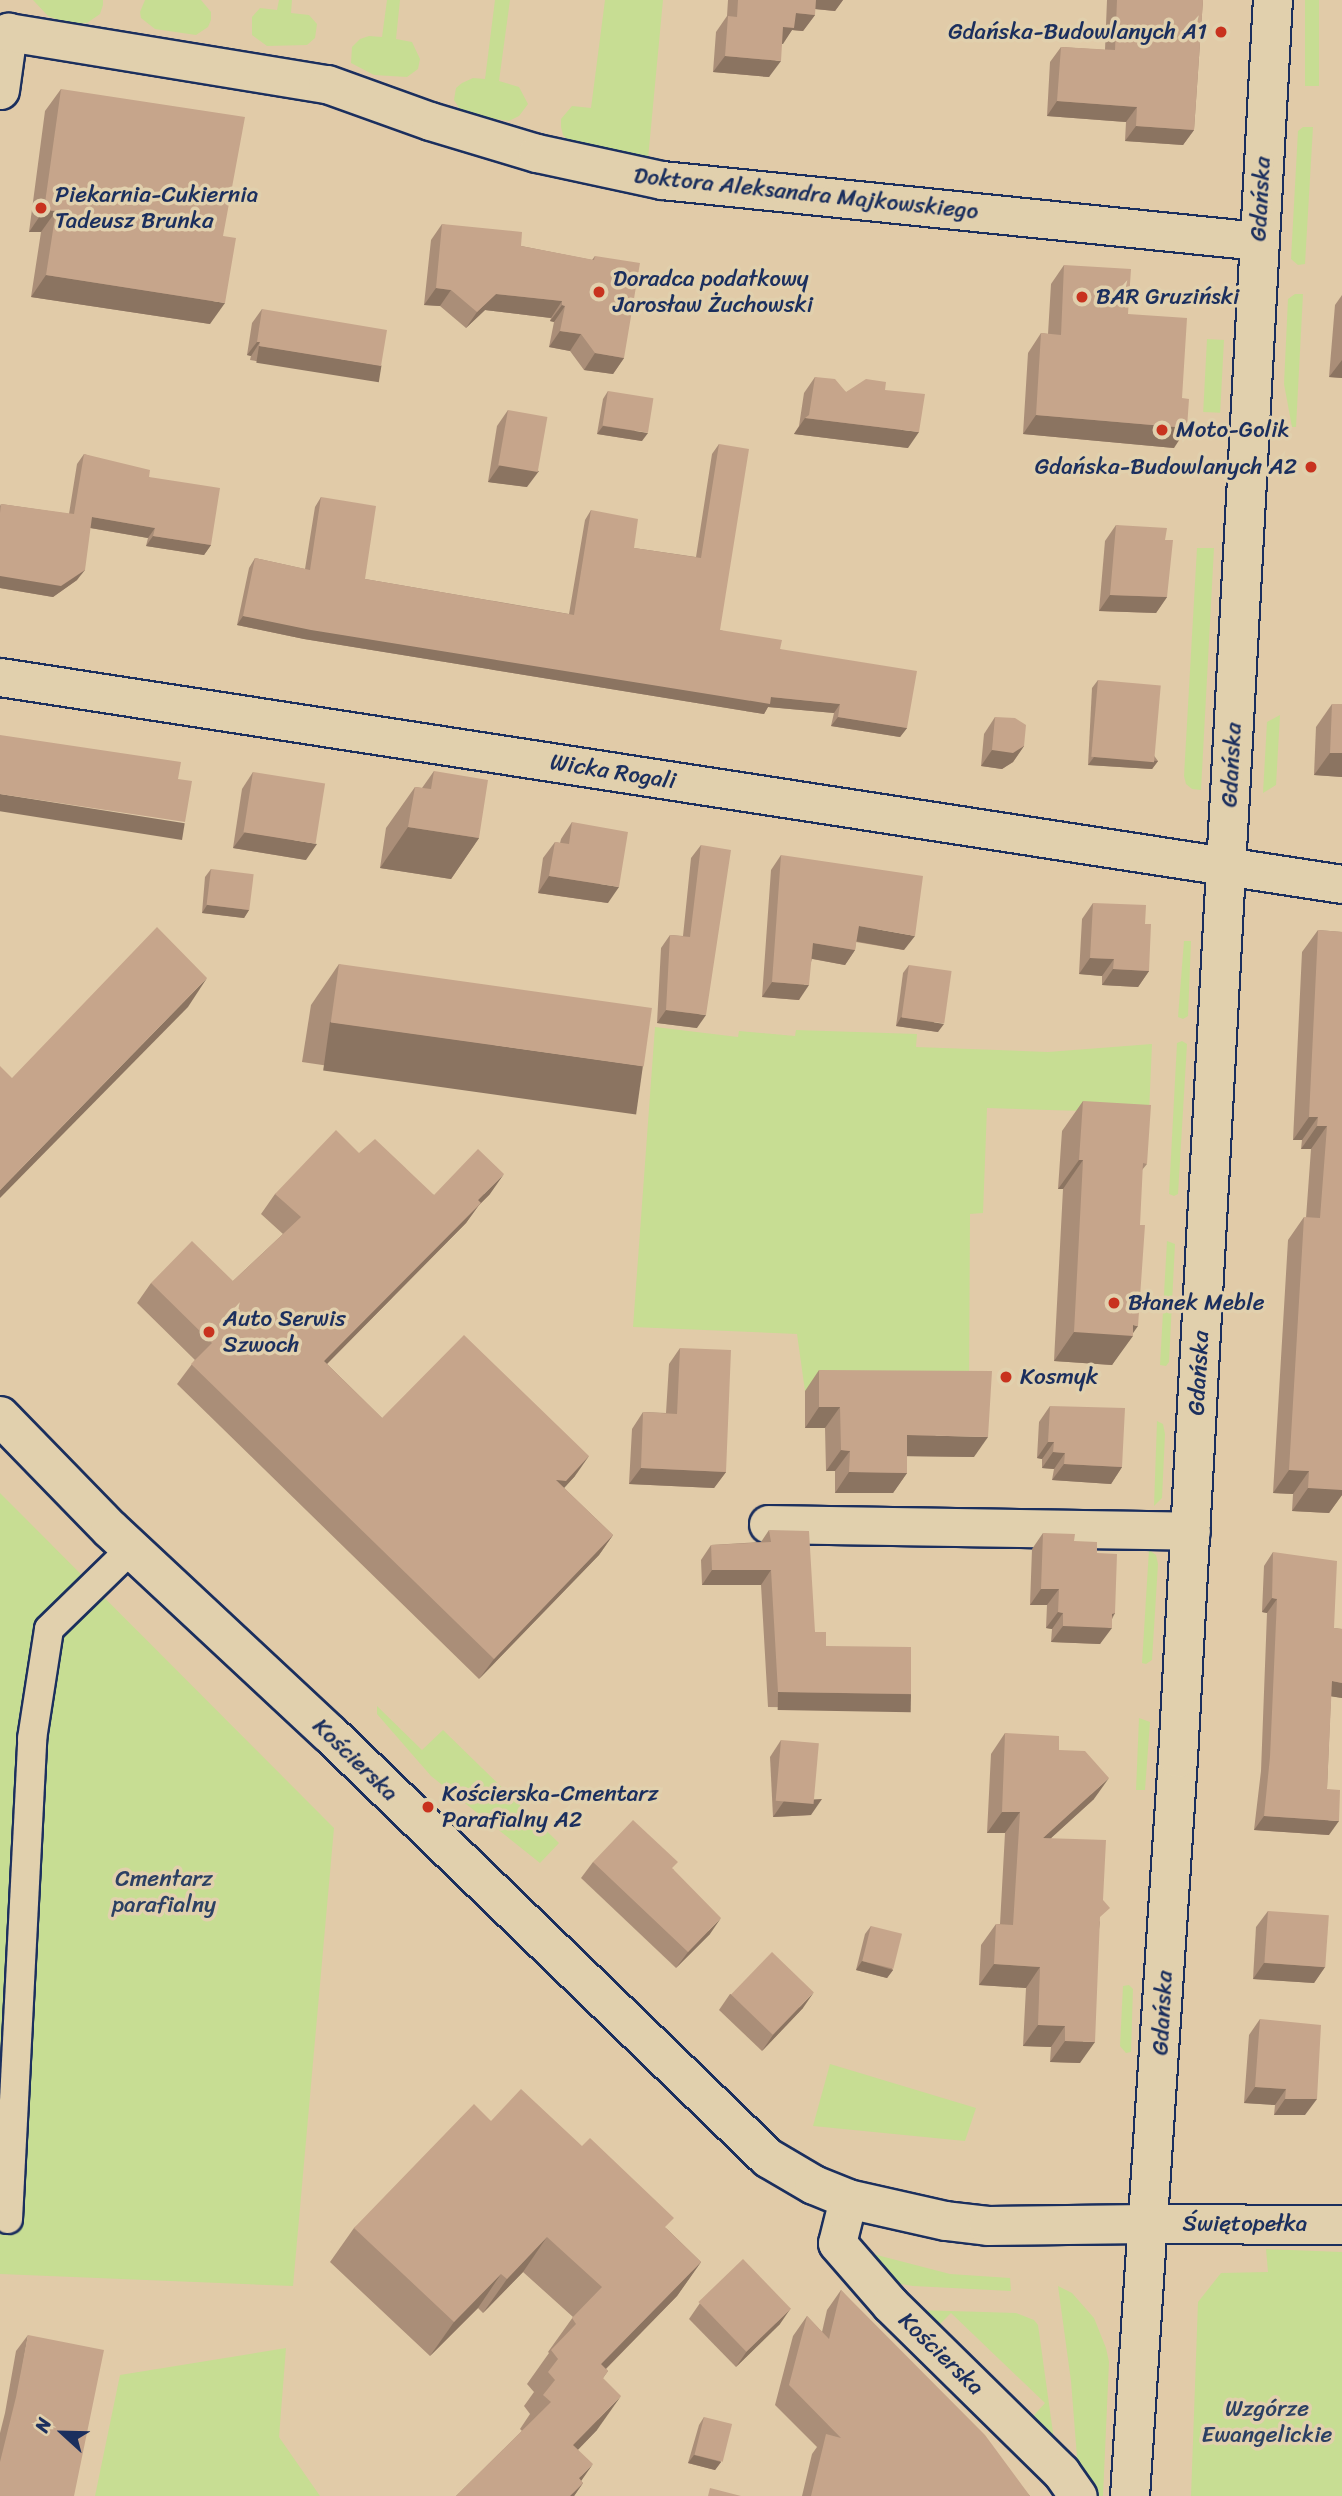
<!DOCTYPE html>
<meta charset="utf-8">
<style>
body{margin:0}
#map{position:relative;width:1342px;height:2496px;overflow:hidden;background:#e1cba8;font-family:Sriracha,sans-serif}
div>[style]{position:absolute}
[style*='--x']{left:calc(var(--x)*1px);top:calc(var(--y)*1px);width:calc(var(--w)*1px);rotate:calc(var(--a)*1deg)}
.green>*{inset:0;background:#c7dd93;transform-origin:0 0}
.roads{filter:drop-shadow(2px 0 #1b2f5e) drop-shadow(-2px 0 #1b2f5e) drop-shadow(0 2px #1b2f5e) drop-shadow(0 -2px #1b2f5e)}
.pedestrian>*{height:28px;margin:-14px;padding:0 14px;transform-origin:14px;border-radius:14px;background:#e1d0ad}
.minor>*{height:37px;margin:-18.5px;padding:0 18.5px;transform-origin:18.5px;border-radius:18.5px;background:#e1d0ad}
.tertiary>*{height:38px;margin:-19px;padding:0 19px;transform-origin:19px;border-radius:19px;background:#e1d0ad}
.secondary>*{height:38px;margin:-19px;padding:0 19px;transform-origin:19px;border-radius:19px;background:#e1d0ad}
.wall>*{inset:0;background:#aa8e78}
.shaded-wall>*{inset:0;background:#8b7461;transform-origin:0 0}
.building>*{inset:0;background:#c6a58b;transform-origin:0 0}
.dots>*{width:19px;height:19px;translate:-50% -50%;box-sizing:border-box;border:4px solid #e1d0ad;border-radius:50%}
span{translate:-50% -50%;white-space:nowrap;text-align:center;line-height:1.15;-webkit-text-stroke:7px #e1d0ad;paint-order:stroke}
.poi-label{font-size:23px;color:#1b2f5e}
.right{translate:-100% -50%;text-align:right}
.left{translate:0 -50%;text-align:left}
.street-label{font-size:23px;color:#1b2f5e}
.park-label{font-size:23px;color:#2c4063}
.north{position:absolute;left:28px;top:2398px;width:70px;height:70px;-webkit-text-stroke:5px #e1d0ad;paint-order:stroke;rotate:292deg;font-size:19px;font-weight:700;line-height:28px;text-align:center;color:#1b2f5e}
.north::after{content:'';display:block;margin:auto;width:24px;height:32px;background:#1b2f5e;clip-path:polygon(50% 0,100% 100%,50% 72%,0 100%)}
</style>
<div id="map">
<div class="green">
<i style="clip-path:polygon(33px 0,103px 0,103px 5px,100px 14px,87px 23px,69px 24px,48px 16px)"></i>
<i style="clip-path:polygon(145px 0,201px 0,211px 12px,211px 20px,208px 27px,196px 35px,155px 29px,141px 18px,140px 12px)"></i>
<i style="clip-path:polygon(279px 0,292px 0,291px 13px,309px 15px,317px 24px,315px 38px,307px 45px,267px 46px,252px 35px,252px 17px,260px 8px,277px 10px)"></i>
<i style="clip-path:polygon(387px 0,400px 0,396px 39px,412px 42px,420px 59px,418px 69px,407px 77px,374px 75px,351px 63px,352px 47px,360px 39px,369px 36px,382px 37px)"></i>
<i style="clip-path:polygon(495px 0,510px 0,499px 81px,519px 87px,528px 104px,519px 116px,509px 121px,463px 114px,454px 100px,456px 88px,462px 83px,473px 78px,485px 79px)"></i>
<i style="clip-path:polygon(605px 0,663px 0,648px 159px,572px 144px,563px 135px,561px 127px,561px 119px,572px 106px,591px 108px)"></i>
<i style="left:1305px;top:0;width:14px;height:86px"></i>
<i style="clip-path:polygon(1303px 127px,1313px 127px,1305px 264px,1298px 265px,1291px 259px,1298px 131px)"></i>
<i style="clip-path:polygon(1295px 294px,1303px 294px,1296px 427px,1292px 427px,1284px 384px,1288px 299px)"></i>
<i style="left:1207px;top:339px;width:17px;height:73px;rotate:3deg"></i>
<i style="clip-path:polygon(1197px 548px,1214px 548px,1201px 790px,1192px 789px,1186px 784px,1184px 776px)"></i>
<i style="clip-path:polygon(1280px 715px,1276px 785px,1263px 793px,1267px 722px)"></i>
<i style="clip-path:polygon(1184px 941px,1191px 941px,1188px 1016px,1183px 1019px,1178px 1017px)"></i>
<i style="clip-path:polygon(655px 1027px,738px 1037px,739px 1031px,795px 1036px,796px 1030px,917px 1034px,916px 1047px,1048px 1052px,1152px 1044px,1149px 1113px,987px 1108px,983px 1213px,970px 1214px,969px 1392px,805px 1391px,797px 1334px,633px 1327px)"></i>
<i style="clip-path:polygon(1182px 1041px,1187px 1044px,1178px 1194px,1174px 1196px,1169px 1194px,1177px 1043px)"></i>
<i style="clip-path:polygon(1167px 1241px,1175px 1244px,1169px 1362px,1166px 1366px,1160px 1365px)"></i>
<i style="clip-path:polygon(1157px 1421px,1163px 1424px,1165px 1434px,1162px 1498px,1154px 1506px)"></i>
<i style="clip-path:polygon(0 1493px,334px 1828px,293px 2286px,0 2274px)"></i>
<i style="clip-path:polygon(1149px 1550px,1156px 1555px,1158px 1564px,1152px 1660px,1146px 1664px,1142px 1663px)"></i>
<i style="clip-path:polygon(377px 1706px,422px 1750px,443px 1730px,559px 1843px,540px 1863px,431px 1776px,377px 1714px)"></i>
<i style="clip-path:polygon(1139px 1718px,1150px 1722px,1145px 1790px,1136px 1790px)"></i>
<i style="clip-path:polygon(1129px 1985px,1133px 1989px,1131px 2052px,1126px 2053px,1120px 2046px,1123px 1986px)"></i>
<i style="clip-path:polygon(830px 2064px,976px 2108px,965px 2141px,813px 2126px)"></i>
<i style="clip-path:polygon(1266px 2249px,1342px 2252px,1342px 2496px,1191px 2496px,1198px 2302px,1221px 2273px,1268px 2272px)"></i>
<i style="clip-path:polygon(873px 2254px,950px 2274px,1010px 2278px,1011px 2291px,913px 2286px,889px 2282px,867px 2260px)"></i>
<i style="clip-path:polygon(1058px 2286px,1072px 2293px,1094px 2318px,1106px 2348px,1109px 2362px,1103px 2496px,1093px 2496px,1078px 2470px,1071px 2381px)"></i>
<i style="clip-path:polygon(917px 2310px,1016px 2313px,1034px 2320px,1038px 2325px,1055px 2447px,1028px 2422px,1045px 2403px,951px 2313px,933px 2331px)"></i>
<i style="clip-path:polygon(286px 2348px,279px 2437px,320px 2496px,95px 2496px,120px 2375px)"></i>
</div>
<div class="roads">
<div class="pedestrian">
<i style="--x:8;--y:2219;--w:481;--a:-87.1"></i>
<i style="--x:32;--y:1739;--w:111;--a:-81.2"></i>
<i style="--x:49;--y:1629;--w:115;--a:-44.3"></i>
</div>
<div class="minor">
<i style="--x:0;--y:90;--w:59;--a:-82.1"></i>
<i style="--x:8;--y:32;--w:323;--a:9.3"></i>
<i style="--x:327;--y:84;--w:109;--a:19.8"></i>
<i style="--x:430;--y:121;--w:112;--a:16.7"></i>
<i style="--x:537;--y:153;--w:128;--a:12.2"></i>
<i style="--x:662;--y:180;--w:599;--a:5.84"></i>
<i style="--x:0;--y:677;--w:1358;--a:8.77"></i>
<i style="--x:768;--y:1524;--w:423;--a:0.9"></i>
<i style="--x:848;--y:2199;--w:45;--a:104"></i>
<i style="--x:837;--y:2243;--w:81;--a:49"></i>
<i style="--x:890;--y:2304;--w:240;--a:44.5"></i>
<i style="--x:1061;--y:2472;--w:29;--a:55"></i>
</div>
<div class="tertiary">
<i style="--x:1147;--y:2224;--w:195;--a:0.3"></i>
</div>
<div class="secondary">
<i style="--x:0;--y:1416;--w:158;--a:45.8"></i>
<i style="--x:110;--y:1529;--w:301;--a:43"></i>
<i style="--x:330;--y:1734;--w:610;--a:44.07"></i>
<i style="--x:768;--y:2158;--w:53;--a:30.4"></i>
<i style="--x:814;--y:2185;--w:37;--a:22"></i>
<i style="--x:848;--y:2199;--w:100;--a:12.7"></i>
<i style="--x:946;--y:2221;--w:42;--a:6.8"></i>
<i style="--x:988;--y:2226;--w:159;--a:-0.7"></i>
<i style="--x:1130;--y:2496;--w:740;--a:-86.28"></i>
<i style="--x:1178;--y:1758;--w:1761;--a:-86.91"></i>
</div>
</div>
<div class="wall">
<i style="clip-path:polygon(728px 0,843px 0,835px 11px,815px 9px,815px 15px,803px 31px,792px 30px,782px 44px,769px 77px,713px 72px,716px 32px,727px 16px)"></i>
<i style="clip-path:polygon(1107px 0,1203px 0,1194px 130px,1183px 145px,1125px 141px,1126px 122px,1047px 116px,1050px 62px,1061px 47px,1105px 50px)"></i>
<i style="clip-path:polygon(61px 89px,223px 236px,210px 324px,31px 297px,41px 232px,29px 232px,45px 111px)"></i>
<i style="clip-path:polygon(442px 224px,521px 246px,592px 260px,595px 256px,624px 358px,613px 374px,584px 370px,570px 351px,549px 347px,554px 322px,550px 321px,551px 318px,485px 310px,466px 328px,440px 306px,424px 305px,431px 240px)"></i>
<i style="clip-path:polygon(1064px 265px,1128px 314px,1182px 398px,1174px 448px,1023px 434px,1028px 353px,1041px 333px,1048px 334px,1051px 284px)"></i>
<i style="clip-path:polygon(1342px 295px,1342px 378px,1329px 377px,1335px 305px)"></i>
<i style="clip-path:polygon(262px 309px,371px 380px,250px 360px,251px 356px,247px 355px,252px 323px)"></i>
<i style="clip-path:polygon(815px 377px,846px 392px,885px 390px,908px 448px,794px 434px,799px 426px,804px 393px)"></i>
<i style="clip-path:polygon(608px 391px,642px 441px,597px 434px,603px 399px)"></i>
<i style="clip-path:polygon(508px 410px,527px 487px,488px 482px,497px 426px)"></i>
<i style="clip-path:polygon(719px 444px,720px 630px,780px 649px,907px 728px,900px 737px,831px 726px,834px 713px,768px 707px,764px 714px,304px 639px,237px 625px,249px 568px,255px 558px,305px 569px,315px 507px,321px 497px,365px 579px,569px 614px,585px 520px,591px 510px,634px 548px,696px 557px,712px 454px)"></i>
<i style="clip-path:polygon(84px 454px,149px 477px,211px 545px,204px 555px,146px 546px,148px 538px,90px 528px,77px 580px,53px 597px,0 588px,0 506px,1px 504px,69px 514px,77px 464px)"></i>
<i style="clip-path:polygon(1116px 525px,1165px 540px,1167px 597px,1156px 613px,1099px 611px,1105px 541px)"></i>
<i style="clip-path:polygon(1098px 680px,1158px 761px,1152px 769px,1088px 765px,1092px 688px)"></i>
<i style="clip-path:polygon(1332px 704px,1342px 704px,1342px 777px,1314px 775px,1316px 727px)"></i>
<i style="clip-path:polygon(995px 717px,1024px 746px,1013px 762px,1002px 769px,981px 766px,984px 734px)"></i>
<i style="clip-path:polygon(434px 771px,479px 838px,451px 879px,380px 868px,386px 828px,415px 787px,422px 788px)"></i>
<i style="clip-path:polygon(253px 772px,306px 860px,233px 848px,242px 789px)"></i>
<i style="clip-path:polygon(572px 822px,608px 903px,538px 893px,543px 858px,555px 842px,560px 843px,561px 839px)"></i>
<i style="clip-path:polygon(701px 845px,697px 1028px,657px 1023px,661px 948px,670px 935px,683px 936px,691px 858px)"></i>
<i style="clip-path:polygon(781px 855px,904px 950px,856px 942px,855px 950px,845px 965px,812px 959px,799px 1000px,762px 997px,771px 870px)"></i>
<i style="clip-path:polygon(211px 869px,249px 910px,244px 918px,202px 913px,205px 877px)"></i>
<i style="clip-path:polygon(1093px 903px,1145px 924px,1149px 971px,1138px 987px,1102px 985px,1102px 976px,1079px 974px,1082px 919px)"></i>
<i style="clip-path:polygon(1318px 930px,1342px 932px,1342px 1495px,1329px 1513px,1292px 1511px,1293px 1494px,1273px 1493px,1288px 1240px,1304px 1217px,1306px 1218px,1311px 1149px,1301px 1149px,1302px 1140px,1293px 1140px,1302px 952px)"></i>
<i style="clip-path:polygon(339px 964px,615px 1108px,302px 1062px,311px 1005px)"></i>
<i style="clip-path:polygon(909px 965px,938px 1032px,896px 1026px,903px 973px)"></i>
<i style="clip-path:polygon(1083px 1101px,1147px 1164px,1142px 1170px,1133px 1333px,1112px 1365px,1054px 1361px,1063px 1189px,1058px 1189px,1062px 1131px)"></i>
<i style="clip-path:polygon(359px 1153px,434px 1195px,490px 1194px,479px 1205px,466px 1223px,327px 1364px,382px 1418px,575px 1476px,564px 1488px,613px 1535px,599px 1555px,479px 1679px,177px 1384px,195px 1360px,137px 1303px,151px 1283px,233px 1281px,283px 1234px,261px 1214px,275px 1194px)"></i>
<i style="clip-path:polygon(680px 1348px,726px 1472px,714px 1488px,629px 1484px,632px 1429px,643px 1412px,666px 1413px,669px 1364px)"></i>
<i style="clip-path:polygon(819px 1370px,974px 1457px,907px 1456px,907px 1473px,893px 1493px,835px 1493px,835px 1471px,826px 1471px,825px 1428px,805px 1428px,805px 1391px)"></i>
<i style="clip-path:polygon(1050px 1406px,1122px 1467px,1111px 1484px,1052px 1480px,1054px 1469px,1042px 1468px,1042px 1459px,1037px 1458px,1039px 1422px)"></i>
<i style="clip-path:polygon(769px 1530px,815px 1632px,826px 1646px,911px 1694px,901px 1709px,768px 1707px,761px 1585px,702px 1585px,701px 1560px,711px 1545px,761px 1542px)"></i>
<i style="clip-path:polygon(1043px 1533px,1074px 1541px,1097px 1553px,1115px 1613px,1100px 1644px,1051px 1642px,1052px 1629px,1046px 1628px,1047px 1605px,1030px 1605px,1032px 1549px)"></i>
<i style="clip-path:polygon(1273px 1552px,1334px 1628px,1342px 1629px,1342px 1698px,1331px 1696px,1327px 1789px,1329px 1835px,1254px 1830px,1261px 1771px,1267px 1613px,1262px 1612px,1264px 1566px)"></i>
<i style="clip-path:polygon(1005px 1733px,1059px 1750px,1094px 1799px,1051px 1838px,1100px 1922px,1080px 2063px,1050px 2062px,1051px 2047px,1023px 2046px,1026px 1988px,979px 1985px,981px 1945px,996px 1924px,1000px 1924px,1005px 1833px,987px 1833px,991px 1754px)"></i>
<i style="clip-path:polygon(781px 1740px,811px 1815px,773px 1817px,770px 1757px)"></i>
<i style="clip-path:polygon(593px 1862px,673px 1869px,710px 1934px,676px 1968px,581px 1878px)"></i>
<i style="clip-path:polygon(1268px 1911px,1325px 1967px,1314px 1983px,1253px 1979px,1256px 1927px)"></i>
<i style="clip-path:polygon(871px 1926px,893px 1970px,887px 1978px,856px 1970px,865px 1934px)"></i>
<i style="clip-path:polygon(730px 1994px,803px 2008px,762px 2051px,719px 2010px)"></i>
<i style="clip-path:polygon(1260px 2019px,1305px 2115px,1274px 2115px,1275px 2105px,1244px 2103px,1249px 2035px)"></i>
<i style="clip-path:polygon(491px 2121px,667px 2229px,701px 2262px,677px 2296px,606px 2369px,608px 2371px,603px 2378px,597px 2430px,578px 2449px,581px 2481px,583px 2483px,574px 2496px,456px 2496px,522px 2431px,520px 2429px,530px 2414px,524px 2406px,534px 2392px,527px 2384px,549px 2353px,548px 2352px,573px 2317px,523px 2272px,483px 2313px,478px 2308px,430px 2356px,330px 2262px,354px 2228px)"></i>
<i style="clip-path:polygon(841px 2290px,1030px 2496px,802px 2496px,812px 2454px,817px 2447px,775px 2405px,793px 2336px,807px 2316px,822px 2332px,827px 2310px)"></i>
<i style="clip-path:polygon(700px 2303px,780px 2324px,736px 2367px,689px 2319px)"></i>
<i style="clip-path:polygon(28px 2335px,0 2496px,0 2433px,5px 2413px,16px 2351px)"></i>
<i style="clip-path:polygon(704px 2417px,721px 2462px,715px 2470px,688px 2463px,699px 2425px)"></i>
</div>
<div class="shaded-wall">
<i style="clip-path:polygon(811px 0,843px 0,835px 11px,805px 8px)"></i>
<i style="clip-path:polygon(796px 13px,815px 15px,803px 31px,792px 30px,783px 44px,772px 43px,783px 27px)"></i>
<i style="clip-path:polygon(725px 56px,781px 61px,769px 77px,713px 72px)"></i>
<i style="clip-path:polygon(1057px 101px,1137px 107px,1126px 122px,1047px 116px)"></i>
<i style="clip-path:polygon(1136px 126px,1194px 130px,1183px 145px,1125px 141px)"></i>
<i style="clip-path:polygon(44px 210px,56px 211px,41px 232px,29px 232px)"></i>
<i style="clip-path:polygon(46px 275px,225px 303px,210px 324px,31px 297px)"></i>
<i style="clip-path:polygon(436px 288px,451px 290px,440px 306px,424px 305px)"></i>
<i style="clip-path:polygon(496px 294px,562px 301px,551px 318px,485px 310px,466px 328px,477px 312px)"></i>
<i style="clip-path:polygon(562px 305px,565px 306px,554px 322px,550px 321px)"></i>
<i style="clip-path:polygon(560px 331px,581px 334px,570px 351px,549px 347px)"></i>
<i style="clip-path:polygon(257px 342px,260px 342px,251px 356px,247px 355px)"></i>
<i style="left:259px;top:346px;width:124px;height:17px;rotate:9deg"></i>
<i style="clip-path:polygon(595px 353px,624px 358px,613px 374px,584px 370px)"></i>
<i style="clip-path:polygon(1342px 360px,1342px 378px,1329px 377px)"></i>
<i style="clip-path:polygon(1036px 415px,1187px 428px,1174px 448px,1023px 434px)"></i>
<i style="clip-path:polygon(805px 418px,919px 432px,908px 448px,794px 434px)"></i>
<i style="clip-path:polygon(603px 426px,648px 433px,642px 441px,597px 434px)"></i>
<i style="clip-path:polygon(500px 465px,539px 471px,527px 487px,488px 482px)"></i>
<i style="clip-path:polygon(92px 517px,155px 528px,148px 538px,85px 527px)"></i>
<i style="clip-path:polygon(153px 536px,211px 545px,204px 555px,146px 546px)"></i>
<i style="clip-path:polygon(85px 570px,77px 580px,53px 597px,0 588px,0 576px)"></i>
<i style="clip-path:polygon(1110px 595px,1167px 597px,1156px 613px,1099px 611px)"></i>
<i style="clip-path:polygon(243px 616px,771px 697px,840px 704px,834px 713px,768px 707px,764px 714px,304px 639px,237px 625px)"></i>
<i style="clip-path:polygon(838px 717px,907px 728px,900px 737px,831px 726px)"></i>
<i style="clip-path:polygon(1024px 746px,1013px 762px,1002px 769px,981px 766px,992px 750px)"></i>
<i style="clip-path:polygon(1330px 753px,1342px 753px,1342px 777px,1314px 775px)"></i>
<i style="clip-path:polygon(1094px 757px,1158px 761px,1152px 769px,1088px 765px)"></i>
<i style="left:0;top:794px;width:187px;height:17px;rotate:9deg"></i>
<i style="clip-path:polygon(408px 827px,479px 838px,451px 879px,380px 868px)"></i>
<i style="clip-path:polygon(245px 832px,317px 844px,306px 860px,233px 848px)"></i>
<i style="clip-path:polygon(549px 876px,619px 887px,608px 903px,538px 893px)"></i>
<i style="clip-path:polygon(207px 905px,249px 910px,244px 918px,202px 913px)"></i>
<i style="clip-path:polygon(859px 926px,915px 936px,904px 950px,849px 940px)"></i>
<i style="clip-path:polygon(813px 943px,855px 950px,845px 965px,803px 957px)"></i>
<i style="clip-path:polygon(1090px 958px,1114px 959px,1102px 976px,1079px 974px)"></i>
<i style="clip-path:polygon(1113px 969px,1149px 971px,1138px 987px,1102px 985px)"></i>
<i style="clip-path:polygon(207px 978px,188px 1007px,0 1198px,0 1190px)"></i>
<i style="clip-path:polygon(772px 982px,809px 985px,799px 1000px,762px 997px)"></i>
<i style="clip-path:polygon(666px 1010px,706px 1015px,697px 1028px,657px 1023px)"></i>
<i style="clip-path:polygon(901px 1017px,944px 1024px,938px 1032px,896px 1026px)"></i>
<i style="left:330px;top:1022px;width:316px;height:49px;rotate:8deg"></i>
<i style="clip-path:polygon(1309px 1117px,1318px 1117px,1302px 1140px,1293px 1140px)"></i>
<i style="clip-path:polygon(1317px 1126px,1327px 1126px,1311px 1149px,1301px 1149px)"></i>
<i style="clip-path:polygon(1079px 1160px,1083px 1160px,1063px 1189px,1058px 1189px)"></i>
<i style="clip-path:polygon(504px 1174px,490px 1194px,479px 1205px,466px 1223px,310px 1381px,324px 1361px,478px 1200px)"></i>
<i style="clip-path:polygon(1133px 1325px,1138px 1326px,1131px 1336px,1133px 1336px,1112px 1365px,1054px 1361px,1074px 1332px)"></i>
<i style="clip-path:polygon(819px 1407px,840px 1407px,825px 1428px,805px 1428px)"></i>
<i style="clip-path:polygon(907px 1435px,988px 1437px,974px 1457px,893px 1456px)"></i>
<i style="clip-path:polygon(1048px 1442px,1054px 1442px,1042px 1459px,1037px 1458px)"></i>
<i style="clip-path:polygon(841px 1450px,850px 1451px,835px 1471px,826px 1471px)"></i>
<i style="clip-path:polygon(1053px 1452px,1065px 1453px,1054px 1469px,1042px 1468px)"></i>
<i style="clip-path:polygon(589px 1456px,575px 1476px,552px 1501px,556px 1480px)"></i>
<i style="clip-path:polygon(1064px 1464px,1122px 1467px,1111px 1484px,1052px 1480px)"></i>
<i style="clip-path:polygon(641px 1468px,726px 1472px,714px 1488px,629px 1484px)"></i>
<i style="clip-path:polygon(1289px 1470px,1309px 1471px,1293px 1494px,1273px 1493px)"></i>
<i style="clip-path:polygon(849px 1472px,907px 1473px,893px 1493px,835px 1493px)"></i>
<i style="clip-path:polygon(1342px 1476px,1342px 1495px,1329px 1513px,1292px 1511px,1308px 1488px)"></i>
<i style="clip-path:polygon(613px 1535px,599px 1555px,479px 1679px,494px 1659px)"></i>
<i style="clip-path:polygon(712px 1570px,771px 1570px,761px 1585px,702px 1585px)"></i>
<i style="clip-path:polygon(1041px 1589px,1059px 1589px,1047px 1605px,1030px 1605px)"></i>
<i style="clip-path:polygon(1272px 1598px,1277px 1599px,1267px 1613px,1262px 1612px)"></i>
<i style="clip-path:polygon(1058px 1612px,1063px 1613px,1052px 1629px,1046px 1628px)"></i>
<i style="clip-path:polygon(1115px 1613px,1105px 1627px,1112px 1628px,1100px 1644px,1051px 1642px,1063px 1626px)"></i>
<i style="clip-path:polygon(1332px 1681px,1342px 1683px,1342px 1698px,1322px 1695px)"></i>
<i style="left:778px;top:1692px;width:133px;height:18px;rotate:1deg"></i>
<i style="clip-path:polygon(1109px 1778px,1094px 1799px,1028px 1859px,1043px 1838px)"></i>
<i style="clip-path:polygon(822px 1799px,811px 1815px,773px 1817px,784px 1801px)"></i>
<i style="clip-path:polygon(1002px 1812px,1020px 1812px,1005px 1833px,987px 1833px)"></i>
<i style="clip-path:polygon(1264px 1816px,1339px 1821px,1329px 1835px,1254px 1830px)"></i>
<i style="clip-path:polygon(721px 1918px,710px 1934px,676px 1968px,688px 1952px)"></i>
<i style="clip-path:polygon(862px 1961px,893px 1970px,887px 1978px,856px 1970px)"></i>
<i style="clip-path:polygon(1264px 1963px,1325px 1967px,1314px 1983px,1253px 1979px)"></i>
<i style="clip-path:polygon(994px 1964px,1040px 1967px,1026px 1988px,979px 1985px)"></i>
<i style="clip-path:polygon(814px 1992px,803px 2008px,762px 2051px,773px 2035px)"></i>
<i style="clip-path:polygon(1038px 2025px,1065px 2026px,1051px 2047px,1023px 2046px)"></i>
<i style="clip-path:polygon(1065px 2041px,1095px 2042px,1080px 2063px,1050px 2062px)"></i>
<i style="clip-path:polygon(1255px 2087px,1286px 2089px,1275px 2105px,1244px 2103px)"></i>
<i style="clip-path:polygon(1285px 2099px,1317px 2099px,1305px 2115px,1274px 2115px)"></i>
<i style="clip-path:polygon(547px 2237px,523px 2272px,483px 2313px,507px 2279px)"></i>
<i style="clip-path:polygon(701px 2262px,677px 2296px,577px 2398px,601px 2364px)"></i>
<i style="clip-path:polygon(501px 2274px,478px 2308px,430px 2356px,454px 2322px)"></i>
<i style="clip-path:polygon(791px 2308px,780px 2324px,736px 2367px,747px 2351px)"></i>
<i style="clip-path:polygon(621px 2396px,597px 2430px,550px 2479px,573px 2445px)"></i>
<i style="clip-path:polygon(694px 2455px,721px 2462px,715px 2470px,688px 2463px)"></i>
<i style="clip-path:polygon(593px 2464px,572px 2494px,583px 2483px,574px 2496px,566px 2496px,579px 2478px)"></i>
</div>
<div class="building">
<i style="clip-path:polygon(738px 0,816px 0,815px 15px,796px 13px,794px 28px,783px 27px,781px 61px,725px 56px,728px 16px,737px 17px)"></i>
<i style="clip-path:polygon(1117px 0,1203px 0,1194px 130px,1136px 126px,1137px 107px,1057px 101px,1061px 47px,1115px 50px)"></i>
<i style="clip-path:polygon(61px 89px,245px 117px,223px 236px,236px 238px,225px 303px,46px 275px,56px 211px,44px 210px)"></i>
<i style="clip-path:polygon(442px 224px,522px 232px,521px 246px,594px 260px,595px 256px,640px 263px,624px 358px,595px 353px,581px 334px,560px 331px,565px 306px,562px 305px,562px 301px,496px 294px,477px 312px,451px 290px,436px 288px)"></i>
<i style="clip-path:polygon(1064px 265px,1131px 269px,1128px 314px,1187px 318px,1182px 398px,1189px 399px,1187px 428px,1036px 415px,1041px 333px,1061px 335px)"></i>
<i style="clip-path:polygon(262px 309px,387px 330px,381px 366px,259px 346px,260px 342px,257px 342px)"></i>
<i style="clip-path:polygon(815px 377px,835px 379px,846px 392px,866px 379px,886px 382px,885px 390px,925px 394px,919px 432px,805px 418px,809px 415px)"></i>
<i style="left:608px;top:391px;width:46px;height:35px;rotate:9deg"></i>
<i style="left:508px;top:410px;width:40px;height:56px;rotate:10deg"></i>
<i style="clip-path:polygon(719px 444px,749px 449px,720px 630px,782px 640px,780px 649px,917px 671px,907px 728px,838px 717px,840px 704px,771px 697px,770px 704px,311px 630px,243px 616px,255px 558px,310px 570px,321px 497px,376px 506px,365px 579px,574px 615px,591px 510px,638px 519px,634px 548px,701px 558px)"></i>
<i style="clip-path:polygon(84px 454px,150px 470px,149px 477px,220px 488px,211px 545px,153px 536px,155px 528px,92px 517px,85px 570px,61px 586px,0 576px,0 513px,1px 504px,74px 514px)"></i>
<i style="clip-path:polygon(1116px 525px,1167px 528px,1165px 540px,1173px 540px,1167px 597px,1110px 595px)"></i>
<i style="left:1098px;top:680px;width:63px;height:77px;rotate:5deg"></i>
<i style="clip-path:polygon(1332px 704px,1342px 704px,1342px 753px,1330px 753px)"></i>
<i style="clip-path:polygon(995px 717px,1015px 718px,1026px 725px,1024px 746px,1013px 753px,992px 750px)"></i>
<i style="clip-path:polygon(0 735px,181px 762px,178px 779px,192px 781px,185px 822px,0 794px)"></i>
<i style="clip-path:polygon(434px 771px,488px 780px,479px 838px,408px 827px,415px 787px,431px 789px)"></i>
<i style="left:253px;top:772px;width:73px;height:61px;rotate:9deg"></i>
<i style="clip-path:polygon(572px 822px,628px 832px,619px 887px,549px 876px,555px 842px,569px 844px)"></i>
<i style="clip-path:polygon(701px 845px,731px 850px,706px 1015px,666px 1010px,670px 935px,690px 937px)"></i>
<i style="clip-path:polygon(781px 855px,923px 876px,915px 936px,859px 926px,855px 950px,813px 943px,809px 985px,772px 982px)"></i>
<i style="left:211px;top:869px;width:43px;height:36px;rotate:7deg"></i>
<i style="clip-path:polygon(1093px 903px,1146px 905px,1145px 924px,1151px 924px,1149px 971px,1113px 969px,1114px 959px,1090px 958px)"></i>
<i style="clip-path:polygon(157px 927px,207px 978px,0 1190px,0 1066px,12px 1078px)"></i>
<i style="clip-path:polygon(1318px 930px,1342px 932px,1342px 1490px,1308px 1488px,1309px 1471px,1289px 1470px,1304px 1217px,1320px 1218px,1327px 1126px,1317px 1126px,1318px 1117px,1309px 1117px)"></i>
<i style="left:339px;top:964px;width:316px;height:59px;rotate:8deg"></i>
<i style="left:909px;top:965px;width:43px;height:53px;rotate:8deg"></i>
<i style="clip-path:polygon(1083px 1101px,1151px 1105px,1147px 1164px,1143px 1163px,1140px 1225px,1145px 1225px,1138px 1326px,1133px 1325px,1133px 1336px,1074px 1332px,1083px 1160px,1079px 1160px)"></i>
<i style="clip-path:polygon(336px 1130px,359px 1153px,375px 1139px,434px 1195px,478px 1149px,504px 1174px,478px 1200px,481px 1203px,324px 1361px,382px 1418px,464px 1335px,589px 1456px,566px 1481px,556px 1480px,613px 1535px,494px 1659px,191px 1364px,212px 1343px,151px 1283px,192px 1241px,233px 1281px,301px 1217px,275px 1194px)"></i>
<i style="clip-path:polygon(680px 1348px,731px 1350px,726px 1472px,641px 1468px,643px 1412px,677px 1414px)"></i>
<i style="clip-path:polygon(819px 1370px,992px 1371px,988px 1437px,907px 1435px,907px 1473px,849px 1472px,850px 1451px,841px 1450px,840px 1407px,819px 1407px)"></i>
<i style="clip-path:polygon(1050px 1406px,1125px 1408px,1122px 1467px,1064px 1464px,1065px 1453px,1053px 1452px,1054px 1442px,1048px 1442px)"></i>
<i style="clip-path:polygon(769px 1530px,809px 1531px,815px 1632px,826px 1632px,826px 1646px,911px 1647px,911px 1694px,778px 1692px,771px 1570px,712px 1570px,711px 1545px,771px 1542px)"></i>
<i style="clip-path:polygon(1043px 1533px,1075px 1534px,1074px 1541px,1097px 1542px,1097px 1553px,1117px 1554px,1115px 1613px,1112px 1614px,1112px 1628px,1063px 1626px,1063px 1613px,1058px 1612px,1059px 1589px,1041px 1589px)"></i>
<i style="clip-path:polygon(1273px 1552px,1337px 1561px,1334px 1628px,1342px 1629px,1342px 1683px,1332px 1681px,1327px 1789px,1340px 1790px,1339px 1821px,1264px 1816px,1270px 1757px,1277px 1599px,1272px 1598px)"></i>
<i style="clip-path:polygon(1005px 1733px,1059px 1736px,1059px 1750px,1085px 1751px,1109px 1778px,1043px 1838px,1106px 1840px,1103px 1900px,1110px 1908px,1100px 1917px,1095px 2042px,1065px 2041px,1065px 2026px,1038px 2025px,1040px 1967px,994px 1964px,996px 1924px,1013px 1925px,1020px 1812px,1002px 1812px)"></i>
<i style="left:781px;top:1740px;width:38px;height:61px;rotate:5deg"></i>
<i style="clip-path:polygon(633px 1820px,678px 1862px,672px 1868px,721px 1918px,688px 1952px,593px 1862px)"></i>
<i style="left:1268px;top:1911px;width:61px;height:52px;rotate:4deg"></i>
<i style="left:871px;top:1926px;width:32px;height:36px;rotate:14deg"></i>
<i style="left:772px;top:1952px;width:58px;height:59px;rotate:44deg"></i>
<i style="clip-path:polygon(1260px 2019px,1321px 2025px,1317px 2099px,1285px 2099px,1286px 2089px,1255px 2087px)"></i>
<i style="clip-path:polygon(521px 2089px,582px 2146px,590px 2138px,674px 2218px,665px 2227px,701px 2262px,601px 2364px,608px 2371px,603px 2378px,621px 2396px,573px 2445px,593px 2464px,579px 2478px,583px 2483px,570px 2496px,456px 2496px,551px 2402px,543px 2395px,555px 2380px,548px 2372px,558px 2359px,551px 2350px,576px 2324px,572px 2318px,602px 2287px,547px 2237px,507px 2279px,501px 2274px,454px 2322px,354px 2228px,474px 2104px,491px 2121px)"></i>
<i style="left:743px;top:2259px;width:69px;height:62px;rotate:46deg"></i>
<i style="clip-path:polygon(841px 2290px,985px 2435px,1030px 2496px,811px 2496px,826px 2434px,841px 2438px,789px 2385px,807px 2316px,829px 2339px)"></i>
<i style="clip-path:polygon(28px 2335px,104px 2350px,74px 2496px,0 2496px,0 2462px,16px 2397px)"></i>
<i style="left:704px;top:2417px;width:29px;height:39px;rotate:14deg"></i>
<i style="clip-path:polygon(710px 2488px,741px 2496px,708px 2496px)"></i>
</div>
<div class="dots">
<i style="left:1221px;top:32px;background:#c8321e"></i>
<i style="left:41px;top:208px;background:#c8321e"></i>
<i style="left:599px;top:292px;background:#c8321e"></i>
<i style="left:1082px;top:297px;background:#c8321e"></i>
<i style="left:1162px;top:430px;background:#c8321e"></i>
<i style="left:1311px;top:467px;background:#c8321e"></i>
<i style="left:1114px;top:1303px;background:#c8321e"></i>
<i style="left:209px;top:1332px;background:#c8321e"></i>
<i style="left:1006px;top:1377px;background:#c8321e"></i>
<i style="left:428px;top:1807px;background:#c8321e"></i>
</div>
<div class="poi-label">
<span class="right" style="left:1207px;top:32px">Gdańska-Budowlanych A1</span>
<span class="left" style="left:55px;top:208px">Piekarnia-Cukiernia<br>Tadeusz Brunka</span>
<span class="left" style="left:613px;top:292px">Doradca podatkowy<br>Jarosław Żuchowski</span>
<span class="left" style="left:1096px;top:297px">BAR Gruziński</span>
<span class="left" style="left:1176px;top:430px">Moto-Golik</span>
<span class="right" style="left:1297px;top:467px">Gdańska-Budowlanych A2</span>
<span class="left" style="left:1128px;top:1303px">Błanek Meble</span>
<span class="left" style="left:223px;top:1332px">Auto Serwis<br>Szwoch</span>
<span class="left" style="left:1020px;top:1377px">Kosmyk</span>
<span class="left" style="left:442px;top:1807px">Kościerska-Cmentarz<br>Parafialny A2</span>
</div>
<div class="street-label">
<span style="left:806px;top:194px;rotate:6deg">Doktora Aleksandra Majkowskiego</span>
<span style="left:1261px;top:199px;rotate:-87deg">Gdańska</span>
<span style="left:1232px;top:765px;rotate:-87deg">Gdańska</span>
<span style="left:613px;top:772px;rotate:9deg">Wicka Rogali</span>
<span style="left:1199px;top:1373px;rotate:-87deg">Gdańska</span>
<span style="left:355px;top:1760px;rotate:44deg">Kościerska</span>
<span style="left:1163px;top:2013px;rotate:-87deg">Gdańska</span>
<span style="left:1245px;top:2224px">Świętopełka</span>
<span style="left:941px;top:2354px;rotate:44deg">Kościerska</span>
</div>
<div class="park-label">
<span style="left:164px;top:1892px">Cmentarz<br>parafialny</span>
<span style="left:1267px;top:2422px">Wzgórze<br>Ewangelickie</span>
</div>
<div class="north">N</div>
</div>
